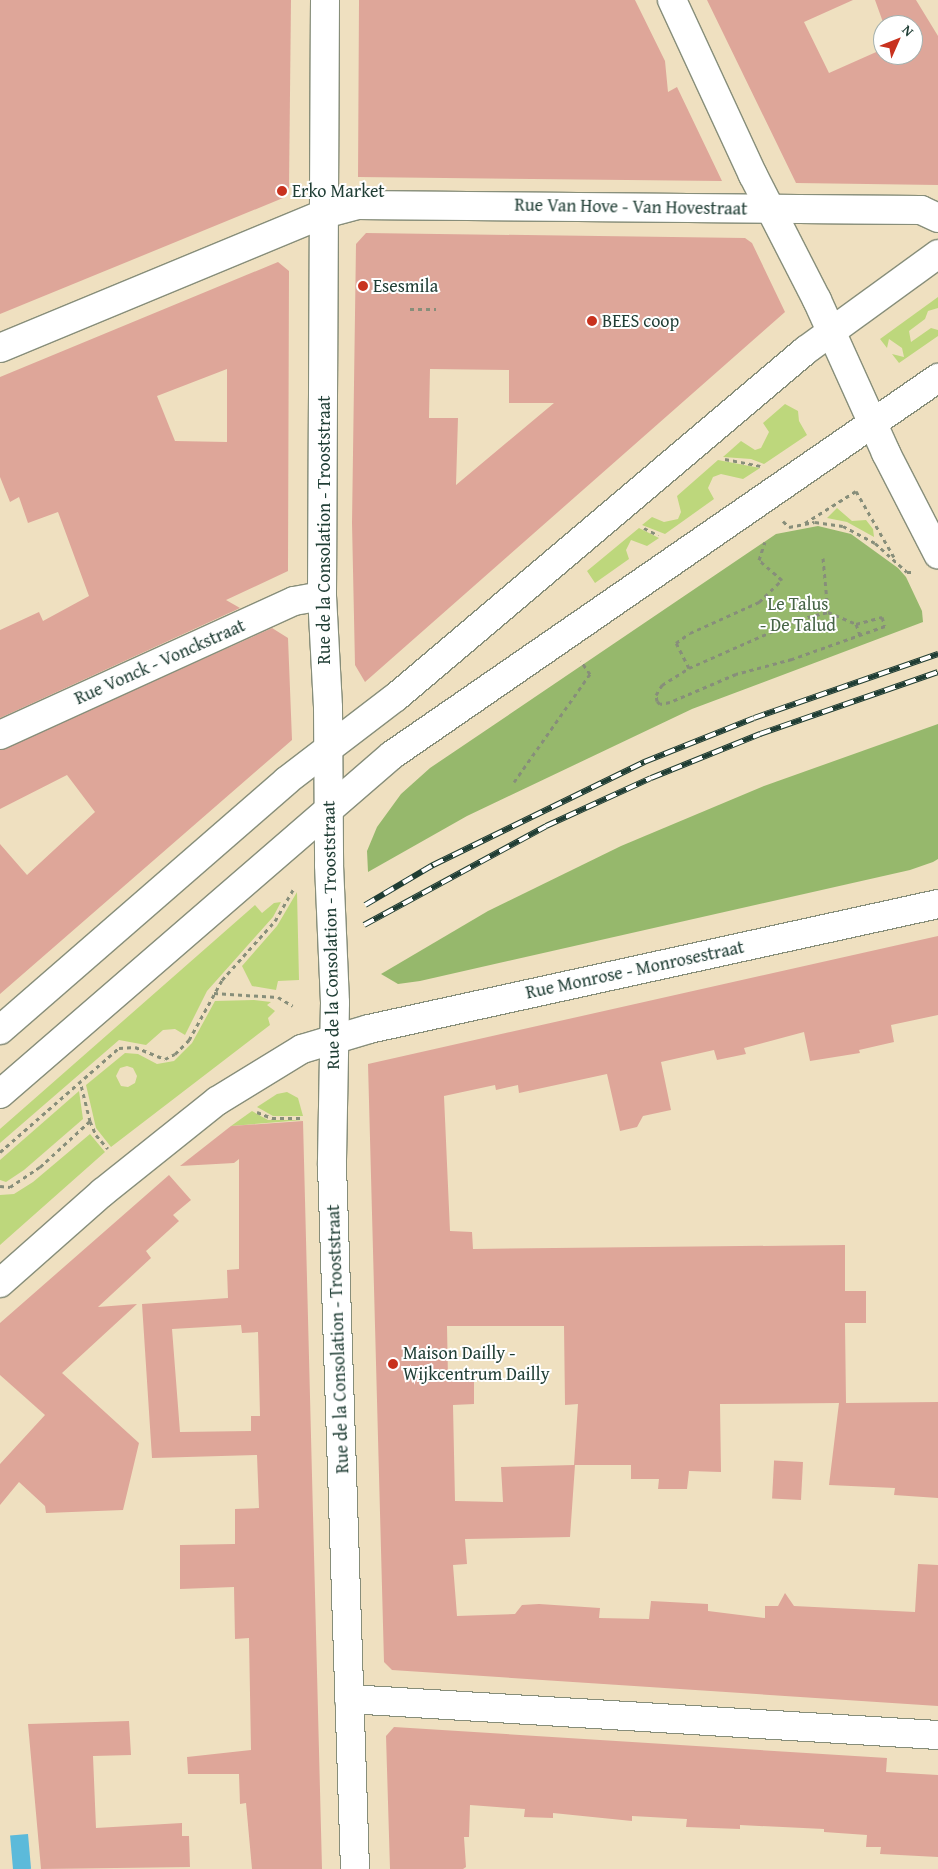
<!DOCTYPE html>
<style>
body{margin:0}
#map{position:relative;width:938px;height:1869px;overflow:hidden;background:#efe0c0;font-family:"Gentium Book Plus",serif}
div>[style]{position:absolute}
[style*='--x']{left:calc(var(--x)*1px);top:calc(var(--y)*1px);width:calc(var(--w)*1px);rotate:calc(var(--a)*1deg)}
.green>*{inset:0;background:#bdd77c}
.forest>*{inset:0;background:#96b86c}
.water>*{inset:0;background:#5cbada;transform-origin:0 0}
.building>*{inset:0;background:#dea699;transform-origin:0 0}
.path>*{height:3px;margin-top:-1.5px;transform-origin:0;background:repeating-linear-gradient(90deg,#878e7a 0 4px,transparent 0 8px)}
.roads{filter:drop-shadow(1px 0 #878e7a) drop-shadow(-1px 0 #878e7a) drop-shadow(0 1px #878e7a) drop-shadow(0 -1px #878e7a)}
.minor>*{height:28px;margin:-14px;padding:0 14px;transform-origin:14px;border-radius:14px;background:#fff}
.rail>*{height:5.5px;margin-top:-2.75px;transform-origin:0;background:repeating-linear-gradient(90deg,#fff 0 11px,#1f3d34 0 22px);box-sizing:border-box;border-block:1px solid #1f3d34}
.dots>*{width:14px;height:14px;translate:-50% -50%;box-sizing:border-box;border:2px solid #fff;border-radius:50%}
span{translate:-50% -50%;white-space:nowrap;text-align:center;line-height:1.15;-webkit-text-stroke:4px #fff;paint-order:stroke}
.poi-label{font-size:18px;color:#1f3d34}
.left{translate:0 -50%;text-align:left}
.street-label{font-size:18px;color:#1f3d34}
.park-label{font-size:18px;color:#466446}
.north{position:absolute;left:873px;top:15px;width:50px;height:50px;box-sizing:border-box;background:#fff;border:1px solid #a5b1ae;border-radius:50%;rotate:46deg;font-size:14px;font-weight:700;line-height:20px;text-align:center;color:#1f3d34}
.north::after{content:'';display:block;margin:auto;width:18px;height:22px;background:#c8321e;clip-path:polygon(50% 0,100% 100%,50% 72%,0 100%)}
</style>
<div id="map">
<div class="green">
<i style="clip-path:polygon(938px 297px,938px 308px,928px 311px,925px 319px,909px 331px,911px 342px,931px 328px,938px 330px,938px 336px,899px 363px,892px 354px,904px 357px,902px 348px,889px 339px,887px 348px,880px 339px)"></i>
<i style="clip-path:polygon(785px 404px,798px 411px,799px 421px,807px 435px,764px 464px,751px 459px,723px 457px,741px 441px,755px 450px,761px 448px,769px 432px,763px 423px)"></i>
<i style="clip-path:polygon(718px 460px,760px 468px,743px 479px,721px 474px,713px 477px,708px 488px,714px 499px,665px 534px,642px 525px,652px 517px,664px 522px,678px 519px,681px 512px,677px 496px)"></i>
<i style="clip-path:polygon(837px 508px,852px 521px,866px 520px,873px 529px,874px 537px,847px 522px,827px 518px)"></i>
<i style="clip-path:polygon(639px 528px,659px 538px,647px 546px,631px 540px,626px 550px,629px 559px,595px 583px,587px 571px)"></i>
<i style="clip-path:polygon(297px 892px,299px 980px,278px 981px,276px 990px,252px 986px,242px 966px,277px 926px)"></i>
<i style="clip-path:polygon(281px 902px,273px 917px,207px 991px,185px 1035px,175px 1029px,163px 1030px,146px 1045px,119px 1040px,0 1143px,0 1129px,255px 905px,262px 913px,274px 903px)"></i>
<i style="clip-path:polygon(evenodd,254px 1000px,271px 1002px,267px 1005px,275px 1011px,268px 1018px,270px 1025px,111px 1147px,96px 1128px,86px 1085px,125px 1053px,138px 1054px,157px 1064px,174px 1061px,192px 1043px,215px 1001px,254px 1000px,127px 1066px,133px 1068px,137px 1076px,135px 1083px,128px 1087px,121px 1086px,116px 1076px,120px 1068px,127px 1066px)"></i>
<i style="clip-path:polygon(79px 1091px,83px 1119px,24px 1170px,6px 1182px,0 1180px,0 1160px)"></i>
<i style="clip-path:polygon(287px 1092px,298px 1098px,303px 1116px,273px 1116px,257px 1107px,277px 1094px)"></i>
<i style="clip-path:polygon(252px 1111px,268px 1120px,303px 1120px,231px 1126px)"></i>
<i style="clip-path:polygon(90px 1134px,105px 1152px,0 1245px,0 1195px,14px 1194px,33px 1182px)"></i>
</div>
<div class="forest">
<i style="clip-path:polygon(818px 526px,851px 534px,898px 568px,906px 577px,922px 611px,923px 622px,692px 709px,467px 816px,368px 872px,367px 851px,377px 827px,401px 794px,430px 768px,776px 534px)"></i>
<i style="clip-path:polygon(938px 724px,938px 859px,933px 862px,910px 870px,420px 981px,398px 984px,381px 974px,488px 911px,621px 846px,764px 786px)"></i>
</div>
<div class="water">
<i style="left:28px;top:1834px;width:35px;height:18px;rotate:85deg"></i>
</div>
<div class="building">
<i style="clip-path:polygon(0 0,291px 0,289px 188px,283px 198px,0 314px)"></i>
<i style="clip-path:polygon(359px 0,635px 0,665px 61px,668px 92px,677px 87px,722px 181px,358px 177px)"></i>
<i style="clip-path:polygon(707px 0,853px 0,804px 22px,829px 73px,883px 49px,883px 55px,913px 55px,913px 25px,884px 25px,875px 0,916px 0,938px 36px,938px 185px,796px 183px)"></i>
<i style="clip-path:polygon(evenodd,366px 233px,745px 238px,752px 243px,785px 312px,365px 682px,355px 665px,352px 523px,356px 244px,366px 233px,430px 369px,509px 370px,509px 403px,554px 403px,456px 485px,458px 418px,429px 418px,430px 369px)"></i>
<i style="clip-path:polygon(evenodd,278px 262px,289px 271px,288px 571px,226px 600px,240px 608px,0 718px,0 630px,39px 612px,43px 621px,89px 596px,58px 512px,28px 523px,19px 497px,10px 502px,0 477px,0 377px,278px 262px,227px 369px,227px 442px,175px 441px,157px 396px,227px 369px)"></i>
<i style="clip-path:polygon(272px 628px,288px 638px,292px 740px,0 994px,0 844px,27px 875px,95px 812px,67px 775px,0 809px,0 750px)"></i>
<i style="clip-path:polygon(evenodd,938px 936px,938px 1015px,891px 1025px,894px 1042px,859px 1050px,860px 1053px,810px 1061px,804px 1032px,744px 1048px,746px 1054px,717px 1060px,714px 1050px,661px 1062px,671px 1110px,643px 1116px,637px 1127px,620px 1131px,607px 1074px,519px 1093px,518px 1085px,496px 1090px,495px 1085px,444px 1096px,450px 1231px,472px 1232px,473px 1249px,845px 1245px,845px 1291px,866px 1291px,866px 1323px,845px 1323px,846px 1403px,938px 1402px,938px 1498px,894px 1495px,895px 1488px,829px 1485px,839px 1403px,720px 1404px,721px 1472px,689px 1471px,687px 1489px,658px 1489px,659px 1479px,631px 1479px,631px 1465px,575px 1465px,570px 1537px,465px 1539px,467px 1564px,453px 1565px,457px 1616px,515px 1614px,522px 1605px,539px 1604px,600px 1608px,599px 1618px,649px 1619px,651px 1601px,708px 1604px,708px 1611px,765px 1618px,765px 1606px,778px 1606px,785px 1593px,794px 1606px,915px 1612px,918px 1564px,938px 1565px,938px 1706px,392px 1670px,384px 1662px,368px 1064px,938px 936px,447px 1326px,564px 1326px,565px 1405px,578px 1404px,574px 1465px,501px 1467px,503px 1502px,455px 1501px,453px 1405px,474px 1404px,474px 1378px,448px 1379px,447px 1326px)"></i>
<i style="clip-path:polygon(evenodd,303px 1121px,322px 1869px,252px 1869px,246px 1803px,240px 1804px,239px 1774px,188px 1774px,187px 1757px,251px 1750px,249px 1638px,235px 1639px,234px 1587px,180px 1589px,180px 1545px,235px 1544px,235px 1509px,259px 1508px,257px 1455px,152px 1458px,142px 1304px,228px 1298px,227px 1270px,239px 1269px,239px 1159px,234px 1163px,180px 1166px,231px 1126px,303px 1121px,241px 1325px,242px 1333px,258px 1332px,260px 1416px,251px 1416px,251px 1431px,180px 1432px,172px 1329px,241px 1325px)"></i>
<i style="clip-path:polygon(169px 1175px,191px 1200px,173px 1215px,179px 1221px,146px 1251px,151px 1258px,98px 1307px,137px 1304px,62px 1373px,139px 1443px,123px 1510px,46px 1513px,45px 1506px,19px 1482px,0 1505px,0 1464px,45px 1415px,0 1375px,0 1323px)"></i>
<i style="left:803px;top:1462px;width:38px;height:29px;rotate:93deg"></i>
<i style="clip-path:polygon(129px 1721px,131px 1755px,93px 1756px,96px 1828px,182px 1823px,182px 1836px,189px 1836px,190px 1867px,41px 1869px,28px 1724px)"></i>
<i style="clip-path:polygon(394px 1727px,887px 1758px,886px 1772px,938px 1775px,938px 1857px,880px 1854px,881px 1847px,866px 1847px,867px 1835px,824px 1832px,824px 1829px,740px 1825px,740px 1829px,686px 1827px,687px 1819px,632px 1816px,632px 1821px,553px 1813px,553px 1818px,524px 1817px,525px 1809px,470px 1805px,469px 1837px,464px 1837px,466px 1867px,463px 1869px,390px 1869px,386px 1736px)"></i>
</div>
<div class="path">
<i style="--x:410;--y:309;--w:26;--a:0"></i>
<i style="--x:725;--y:459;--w:36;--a:11"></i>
<i style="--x:783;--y:521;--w:8;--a:45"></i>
<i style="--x:789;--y:527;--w:26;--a:-11"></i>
<i style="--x:815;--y:522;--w:28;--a:8"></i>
<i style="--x:843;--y:526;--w:36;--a:28"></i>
<i style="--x:875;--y:543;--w:43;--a:42.2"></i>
<i style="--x:907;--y:572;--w:8;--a:0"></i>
<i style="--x:805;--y:523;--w:60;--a:-32.1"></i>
<i style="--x:856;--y:491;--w:76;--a:60.1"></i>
<i style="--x:644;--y:528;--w:16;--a:27"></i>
<i style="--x:823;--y:558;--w:54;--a:84.7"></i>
<i style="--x:828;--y:612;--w:30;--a:23"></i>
<i style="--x:856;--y:624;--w:27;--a:-15"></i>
<i style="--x:882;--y:617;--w:9;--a:72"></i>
<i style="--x:885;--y:626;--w:99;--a:160.5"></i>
<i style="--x:792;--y:659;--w:58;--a:165"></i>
<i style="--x:736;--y:674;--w:72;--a:157"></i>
<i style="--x:670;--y:702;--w:10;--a:169"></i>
<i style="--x:660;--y:704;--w:4;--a:-135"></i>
<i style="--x:657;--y:701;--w:6;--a:-99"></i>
<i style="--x:656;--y:695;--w:12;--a:-59"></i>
<i style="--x:662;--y:685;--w:32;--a:-32"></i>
<i style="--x:689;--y:668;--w:121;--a:-23.8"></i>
<i style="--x:800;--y:619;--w:29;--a:-14"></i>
<i style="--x:856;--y:624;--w:12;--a:70"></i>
<i style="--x:689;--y:668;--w:28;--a:-117"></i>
<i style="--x:676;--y:643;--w:17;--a:-36"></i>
<i style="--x:690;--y:633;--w:76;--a:-24.2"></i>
<i style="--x:759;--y:602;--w:32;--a:-44"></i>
<i style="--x:782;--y:580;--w:30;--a:-139"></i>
<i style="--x:759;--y:560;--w:19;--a:-72"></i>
<i style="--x:514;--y:782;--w:132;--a:-54.9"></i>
<i style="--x:590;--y:674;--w:16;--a:-125"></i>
<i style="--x:214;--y:993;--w:64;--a:3.6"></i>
<i style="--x:278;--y:997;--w:17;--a:31"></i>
<i style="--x:257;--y:1112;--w:16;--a:22"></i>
<i style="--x:272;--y:1118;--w:30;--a:0"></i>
<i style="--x:90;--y:1121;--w:15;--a:67"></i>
<i style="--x:96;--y:1135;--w:18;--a:49"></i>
<i style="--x:0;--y:1152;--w:158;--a:-41.2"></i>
<i style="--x:119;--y:1048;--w:16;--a:-4"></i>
<i style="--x:135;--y:1047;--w:32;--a:22"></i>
<i style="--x:165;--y:1059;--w:11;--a:-27"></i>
<i style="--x:175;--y:1054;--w:20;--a:-45"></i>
<i style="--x:189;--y:1040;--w:68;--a:-61.2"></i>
<i style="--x:222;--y:980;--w:79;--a:-48.1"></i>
<i style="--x:275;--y:921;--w:39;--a:-60"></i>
<i style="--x:0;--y:1186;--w:10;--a:6"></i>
<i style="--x:10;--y:1187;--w:36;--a:-34"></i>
<i style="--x:40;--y:1167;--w:68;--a:-42.6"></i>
<i style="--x:90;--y:1121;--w:41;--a:-104"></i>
</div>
<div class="roads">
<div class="minor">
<i style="--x:325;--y:0;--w:596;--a:90.29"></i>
<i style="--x:322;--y:596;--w:112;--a:86.9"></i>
<i style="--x:328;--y:708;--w:157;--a:89.6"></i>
<i style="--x:329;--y:865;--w:138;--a:87.5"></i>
<i style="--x:335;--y:1003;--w:162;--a:91.1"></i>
<i style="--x:332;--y:1165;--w:704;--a:88.13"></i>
<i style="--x:672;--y:0;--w:193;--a:65.2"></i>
<i style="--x:753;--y:175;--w:140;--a:62.9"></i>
<i style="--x:817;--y:300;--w:168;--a:65.7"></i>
<i style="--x:886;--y:453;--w:114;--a:62.8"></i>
<i style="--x:0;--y:348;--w:351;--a:-22.5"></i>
<i style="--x:324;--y:214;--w:34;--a:-15"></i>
<i style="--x:357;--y:205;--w:564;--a:0.51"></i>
<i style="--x:921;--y:210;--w:19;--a:25"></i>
<i style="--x:0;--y:735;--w:323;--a:-24.5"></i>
<i style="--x:294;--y:601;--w:28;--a:-10"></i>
<i style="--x:0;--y:1030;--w:379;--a:-41"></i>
<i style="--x:286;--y:781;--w:138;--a:-37.4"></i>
<i style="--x:396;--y:697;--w:537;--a:-40.24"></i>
<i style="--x:806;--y:350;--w:163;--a:-36"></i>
<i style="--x:0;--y:1094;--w:518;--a:-40.85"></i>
<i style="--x:392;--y:755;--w:664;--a:-34.62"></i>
<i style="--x:0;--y:1283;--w:137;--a:-41.5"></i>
<i style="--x:103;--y:1192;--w:146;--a:-38.6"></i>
<i style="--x:217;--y:1101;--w:100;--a:-31.5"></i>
<i style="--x:302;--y:1049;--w:70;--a:-16.6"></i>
<i style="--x:369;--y:1029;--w:583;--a:-12.39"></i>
<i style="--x:349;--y:1699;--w:590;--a:3.5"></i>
</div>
</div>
<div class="rail">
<i style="--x:365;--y:905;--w:79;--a:-30.5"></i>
<i style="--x:433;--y:865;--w:235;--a:-26"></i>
<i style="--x:644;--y:762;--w:118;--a:-21.8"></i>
<i style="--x:754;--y:718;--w:195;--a:-19.2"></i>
<i style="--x:364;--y:925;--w:207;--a:-28.5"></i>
<i style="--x:546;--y:826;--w:115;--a:-24.6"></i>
<i style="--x:651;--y:778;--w:118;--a:-22"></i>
<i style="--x:760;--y:734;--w:188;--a:-19.2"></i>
</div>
<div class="dots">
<i style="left:282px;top:191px;background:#c8321e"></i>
<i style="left:363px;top:286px;background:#c8321e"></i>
<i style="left:592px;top:321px;background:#c8321e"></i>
<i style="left:393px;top:1364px;background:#c8321e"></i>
</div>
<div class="poi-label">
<span class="left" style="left:292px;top:191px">Erko Market</span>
<span class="left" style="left:373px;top:286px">Esesmila</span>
<span class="left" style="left:602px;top:321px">BEES coop</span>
<span class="left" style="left:403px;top:1364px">Maison Dailly -<br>Wijkcentrum Dailly</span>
</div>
<div class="street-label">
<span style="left:631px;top:207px;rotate:1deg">Rue Van Hove - Van Hovestraat</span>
<span style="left:324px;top:530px;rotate:-90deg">Rue de la Consolation - Trooststraat</span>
<span style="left:160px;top:662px;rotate:-24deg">Rue Vonck - Vonckstraat</span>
<span style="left:331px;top:935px;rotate:-91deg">Rue de la Consolation - Trooststraat</span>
<span style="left:635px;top:970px;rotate:-12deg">Rue Monrose - Monrosestraat</span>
<span style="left:338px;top:1339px;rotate:-92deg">Rue de la Consolation - Trooststraat</span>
</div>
<div class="park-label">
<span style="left:798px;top:615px">Le Talus<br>- De Talud</span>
</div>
<div class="north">N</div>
</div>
